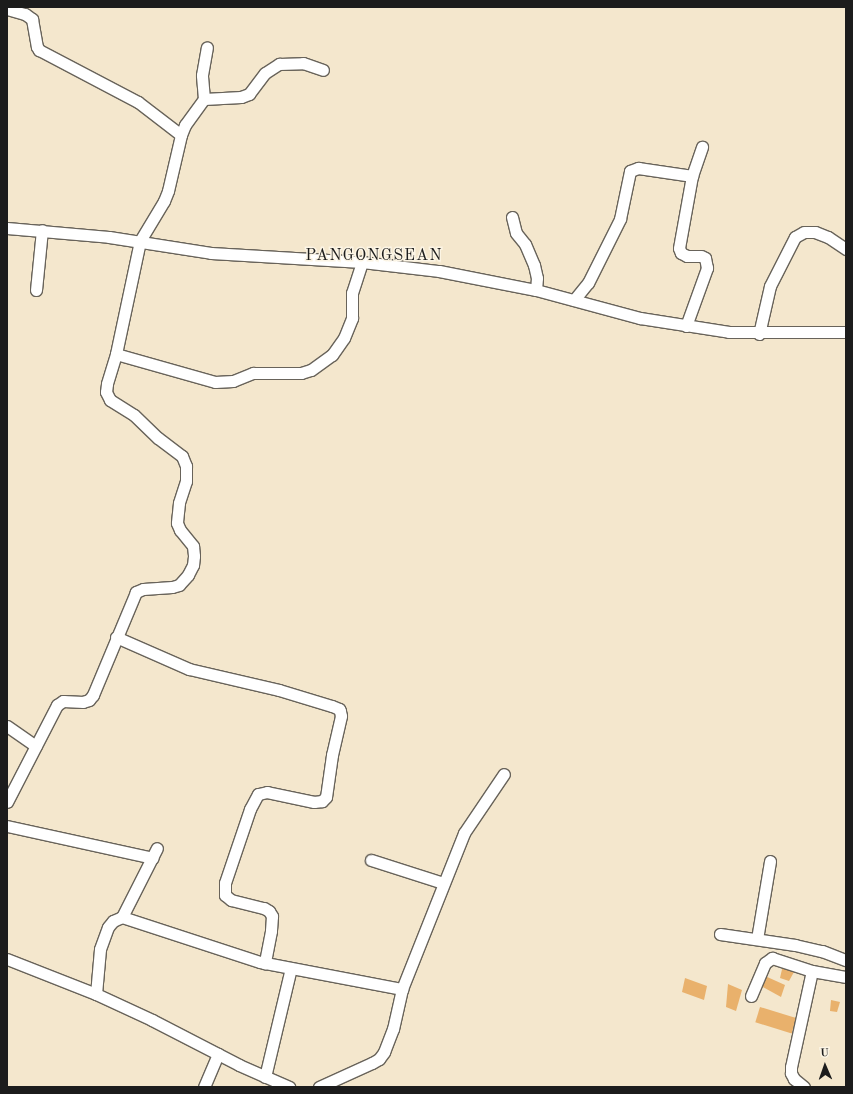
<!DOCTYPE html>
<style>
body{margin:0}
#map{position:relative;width:853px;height:1094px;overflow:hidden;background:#f4e7cd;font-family:"Old Standard TT",serif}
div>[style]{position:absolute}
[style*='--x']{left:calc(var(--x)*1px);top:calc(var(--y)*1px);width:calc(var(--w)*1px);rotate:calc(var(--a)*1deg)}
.building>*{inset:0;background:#e9b16c;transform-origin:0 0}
.roads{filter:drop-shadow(1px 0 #68635a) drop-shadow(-1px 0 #68635a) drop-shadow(0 1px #68635a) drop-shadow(0 -1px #68635a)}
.minor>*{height:11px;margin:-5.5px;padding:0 5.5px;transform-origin:5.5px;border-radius:5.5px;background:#fff}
span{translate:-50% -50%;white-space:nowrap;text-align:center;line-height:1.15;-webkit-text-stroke:3px #fcf5e5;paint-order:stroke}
.quarter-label{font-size:16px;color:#1c1c1c;letter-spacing:1px}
.frame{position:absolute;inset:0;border:8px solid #1c1c1c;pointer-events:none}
.north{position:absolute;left:805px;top:1046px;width:40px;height:40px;-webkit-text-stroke:3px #fcf5e5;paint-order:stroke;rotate:358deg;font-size:11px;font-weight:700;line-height:16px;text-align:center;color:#1c1c1c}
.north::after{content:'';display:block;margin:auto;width:14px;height:18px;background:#1c1c1c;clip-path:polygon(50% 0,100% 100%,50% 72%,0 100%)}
</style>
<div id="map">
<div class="building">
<i style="clip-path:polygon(783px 965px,794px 972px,789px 981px,780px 978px)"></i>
<i style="clip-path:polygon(765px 976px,785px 985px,781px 997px,761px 986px)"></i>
<i style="clip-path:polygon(685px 978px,707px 986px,704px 1000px,682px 992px)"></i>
<i style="clip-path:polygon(728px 984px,742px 990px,736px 1011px,726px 1007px)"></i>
<i style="clip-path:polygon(831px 1000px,840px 1002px,837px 1012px,830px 1011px)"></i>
<i style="left:760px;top:1007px;width:38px;height:16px;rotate:17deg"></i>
</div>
<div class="roads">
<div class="minor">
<i style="--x:7;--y:9;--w:19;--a:16"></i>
<i style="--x:25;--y:14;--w:9;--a:36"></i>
<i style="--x:32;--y:19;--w:28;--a:80"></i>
<i style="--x:37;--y:47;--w:4;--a:56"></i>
<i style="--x:39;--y:50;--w:112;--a:27.7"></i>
<i style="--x:138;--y:102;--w:54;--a:37.5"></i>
<i style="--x:181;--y:135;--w:57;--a:103.1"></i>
<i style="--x:168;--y:191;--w:11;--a:112"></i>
<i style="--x:164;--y:201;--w:47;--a:121"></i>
<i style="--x:140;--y:241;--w:116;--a:102"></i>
<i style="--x:116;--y:354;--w:31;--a:107"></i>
<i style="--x:107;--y:384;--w:8;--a:97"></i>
<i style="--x:106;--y:392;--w:9;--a:63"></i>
<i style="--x:110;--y:400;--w:28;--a:32"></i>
<i style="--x:134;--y:415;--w:33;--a:44"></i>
<i style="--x:158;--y:438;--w:30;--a:37"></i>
<i style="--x:182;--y:456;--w:11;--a:68"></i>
<i style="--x:186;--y:466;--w:15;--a:90"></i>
<i style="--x:186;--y:481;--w:23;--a:108"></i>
<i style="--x:179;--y:503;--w:20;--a:96"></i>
<i style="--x:177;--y:523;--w:8;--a:67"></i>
<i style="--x:180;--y:530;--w:21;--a:51"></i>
<i style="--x:193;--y:546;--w:10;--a:84"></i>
<i style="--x:194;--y:556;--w:9;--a:96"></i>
<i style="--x:193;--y:565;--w:11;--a:117"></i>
<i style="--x:188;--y:575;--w:13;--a:132"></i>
<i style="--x:179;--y:585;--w:7;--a:164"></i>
<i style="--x:172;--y:587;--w:29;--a:176"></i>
<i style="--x:143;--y:589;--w:8;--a:157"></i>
<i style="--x:136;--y:592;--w:112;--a:112.7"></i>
<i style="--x:93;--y:695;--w:6;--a:129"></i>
<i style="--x:89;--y:700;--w:6;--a:162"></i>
<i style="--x:83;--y:702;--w:20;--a:-177"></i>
<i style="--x:63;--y:701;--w:7;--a:146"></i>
<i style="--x:57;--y:705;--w:109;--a:117.3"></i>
<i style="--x:204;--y:99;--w:37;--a:-3"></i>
<i style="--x:241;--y:97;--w:9;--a:-21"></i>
<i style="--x:249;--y:94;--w:26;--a:-53"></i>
<i style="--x:265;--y:73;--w:17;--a:-33"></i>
<i style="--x:279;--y:64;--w:24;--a:-2"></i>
<i style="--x:303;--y:63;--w:21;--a:19"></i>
<i style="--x:181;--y:135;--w:11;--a:-68"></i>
<i style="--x:185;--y:125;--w:32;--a:-54"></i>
<i style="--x:204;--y:99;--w:24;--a:-95"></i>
<i style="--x:202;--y:75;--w:28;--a:-80"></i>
<i style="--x:512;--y:217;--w:16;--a:76"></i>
<i style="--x:516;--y:233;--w:14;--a:51"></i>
<i style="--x:525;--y:244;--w:23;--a:67"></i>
<i style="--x:534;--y:265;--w:13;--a:77"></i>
<i style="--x:537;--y:278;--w:12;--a:95"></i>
<i style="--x:7;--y:228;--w:102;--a:5"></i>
<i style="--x:109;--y:237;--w:103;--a:8.9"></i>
<i style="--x:211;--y:253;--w:151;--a:3.4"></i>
<i style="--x:362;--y:262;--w:78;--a:6.7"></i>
<i style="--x:439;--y:271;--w:99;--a:11.1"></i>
<i style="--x:536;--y:290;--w:108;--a:15.1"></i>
<i style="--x:640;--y:318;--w:90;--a:8.9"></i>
<i style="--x:729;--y:332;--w:117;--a:0"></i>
<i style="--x:36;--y:290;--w:60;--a:-84.3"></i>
<i style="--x:574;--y:300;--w:22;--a:-51"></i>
<i style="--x:588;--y:283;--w:72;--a:-63.4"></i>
<i style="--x:620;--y:219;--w:49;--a:-78.2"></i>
<i style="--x:630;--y:171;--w:9;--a:-21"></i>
<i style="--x:638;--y:168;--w:55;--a:8.4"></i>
<i style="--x:686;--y:326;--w:62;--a:-70.1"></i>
<i style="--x:707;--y:268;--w:10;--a:-101"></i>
<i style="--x:705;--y:258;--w:4;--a:-153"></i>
<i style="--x:701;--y:256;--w:14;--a:180"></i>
<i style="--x:687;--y:256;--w:7;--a:-153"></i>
<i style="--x:681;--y:253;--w:5;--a:-112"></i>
<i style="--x:679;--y:248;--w:73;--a:-79.8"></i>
<i style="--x:692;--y:176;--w:31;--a:-71"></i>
<i style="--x:759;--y:334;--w:49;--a:-77.1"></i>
<i style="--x:770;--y:286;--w:55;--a:-63"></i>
<i style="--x:795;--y:237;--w:10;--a:-29"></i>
<i style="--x:804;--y:232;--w:11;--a:0"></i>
<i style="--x:815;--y:232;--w:14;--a:21"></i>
<i style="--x:828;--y:237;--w:22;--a:34"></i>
<i style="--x:116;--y:354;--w:103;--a:15.8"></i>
<i style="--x:215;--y:382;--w:18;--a:-3"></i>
<i style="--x:233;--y:381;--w:22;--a:-22"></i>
<i style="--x:253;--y:373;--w:48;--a:0"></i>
<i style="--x:301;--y:373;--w:10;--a:-17"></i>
<i style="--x:311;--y:370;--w:26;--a:-36"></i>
<i style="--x:332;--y:355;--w:21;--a:-55"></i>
<i style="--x:344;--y:338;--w:22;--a:-68"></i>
<i style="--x:352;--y:318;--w:25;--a:-90"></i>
<i style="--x:352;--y:293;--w:33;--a:-72"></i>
<i style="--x:116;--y:637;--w:80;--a:23.7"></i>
<i style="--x:189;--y:669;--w:92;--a:13.1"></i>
<i style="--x:279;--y:690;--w:55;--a:16.8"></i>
<i style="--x:332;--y:706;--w:8;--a:23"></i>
<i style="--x:339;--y:709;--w:2;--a:63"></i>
<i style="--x:340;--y:711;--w:5;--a:79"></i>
<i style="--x:341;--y:716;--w:40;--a:103"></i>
<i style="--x:332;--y:755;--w:42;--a:98.1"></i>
<i style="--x:326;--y:797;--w:6;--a:135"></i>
<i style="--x:322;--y:801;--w:8;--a:173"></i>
<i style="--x:314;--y:802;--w:48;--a:-168"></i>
<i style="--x:267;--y:792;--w:9;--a:167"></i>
<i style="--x:258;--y:794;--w:17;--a:118"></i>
<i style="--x:250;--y:809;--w:78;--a:108.7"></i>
<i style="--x:225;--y:883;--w:12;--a:90"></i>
<i style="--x:225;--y:895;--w:8;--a:40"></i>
<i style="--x:231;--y:900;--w:34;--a:14"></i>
<i style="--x:264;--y:908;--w:6;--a:31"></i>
<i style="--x:269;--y:911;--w:6;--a:59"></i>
<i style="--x:272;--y:916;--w:15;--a:94"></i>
<i style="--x:271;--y:931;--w:33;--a:101"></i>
<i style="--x:7;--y:726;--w:35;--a:35"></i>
<i style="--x:7;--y:826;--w:149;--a:12.4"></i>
<i style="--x:371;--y:860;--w:76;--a:17.7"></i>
<i style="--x:122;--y:917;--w:77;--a:-63.1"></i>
<i style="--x:720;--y:934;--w:76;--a:8.3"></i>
<i style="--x:795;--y:945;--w:28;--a:13"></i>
<i style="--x:822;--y:951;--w:26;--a:21"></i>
<i style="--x:757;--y:939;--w:79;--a:-80.5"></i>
<i style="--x:7;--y:959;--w:96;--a:21.5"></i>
<i style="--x:96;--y:994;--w:62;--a:24.9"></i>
<i style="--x:152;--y:1020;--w:98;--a:27.3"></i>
<i style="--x:239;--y:1065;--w:55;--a:23.7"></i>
<i style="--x:96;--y:994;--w:45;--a:-84.9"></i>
<i style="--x:100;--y:949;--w:23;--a:-70"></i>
<i style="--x:108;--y:927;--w:8;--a:-50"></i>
<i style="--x:113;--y:921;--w:10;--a:-24"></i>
<i style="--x:122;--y:917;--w:145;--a:18.1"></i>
<i style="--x:260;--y:962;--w:145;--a:10.8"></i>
<i style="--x:751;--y:996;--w:36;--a:-67"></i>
<i style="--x:765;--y:963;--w:9;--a:-36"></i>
<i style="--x:772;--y:958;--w:42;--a:18"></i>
<i style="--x:812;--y:971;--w:35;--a:10"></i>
<i style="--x:265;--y:1077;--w:112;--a:-76.6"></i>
<i style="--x:204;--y:1087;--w:36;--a:-67"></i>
<i style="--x:319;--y:1087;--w:58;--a:-24.4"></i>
<i style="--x:372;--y:1063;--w:8;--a:-30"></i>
<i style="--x:379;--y:1059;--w:9;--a:-54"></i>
<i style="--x:384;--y:1052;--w:25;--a:-69"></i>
<i style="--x:393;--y:1029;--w:41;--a:-77.3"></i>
<i style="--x:402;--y:989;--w:168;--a:-68.3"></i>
<i style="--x:464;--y:833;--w:71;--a:-55.9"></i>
<i style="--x:804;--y:1087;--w:13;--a:-141"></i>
<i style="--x:794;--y:1079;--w:7;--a:-117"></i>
<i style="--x:791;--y:1073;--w:6;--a:-90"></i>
<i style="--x:791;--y:1067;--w:98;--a:-77.7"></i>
</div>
</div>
<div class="quarter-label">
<span style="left:374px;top:256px">PANGONGSEAN</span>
</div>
<div class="frame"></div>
<div class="north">U</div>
</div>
